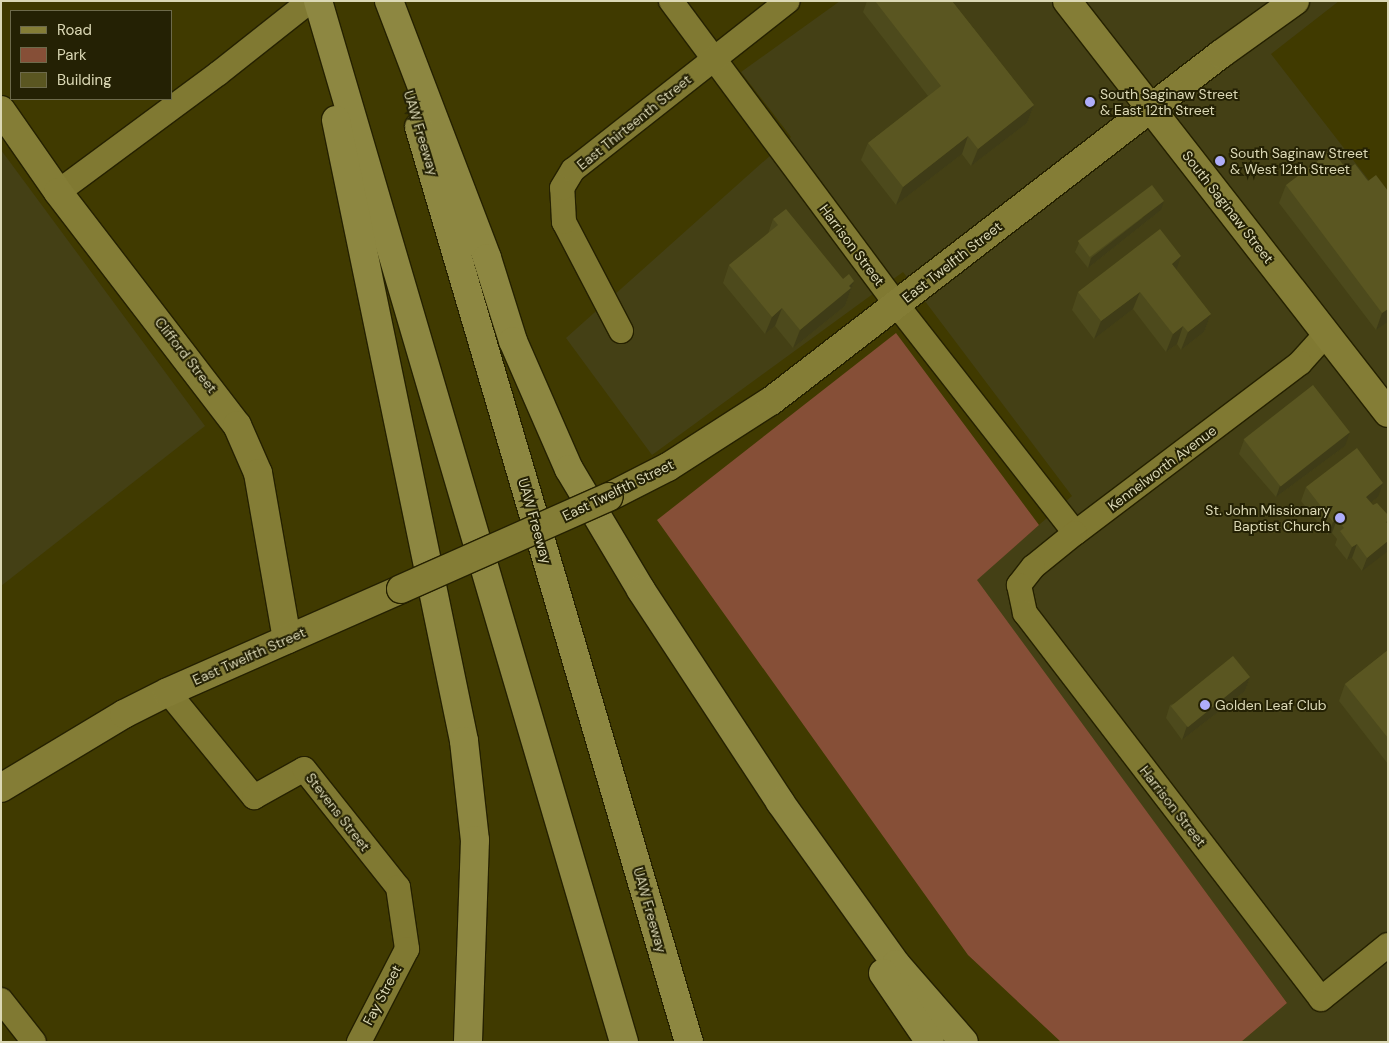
<!DOCTYPE html>
<style>
body{margin:0}
#map{position:relative;width:1389px;height:1043px;overflow:hidden;background:#403a00;font-family:"DM Sans",sans-serif}
div>[style]{position:absolute}
[style*='--x']{left:calc(var(--x)*1px);top:calc(var(--y)*1px);width:calc(var(--w)*1px);rotate:calc(var(--a)*1deg)}
.built>*{inset:0;background:#444015}
.green>*{inset:0;background:#864f37}
.roads{filter:drop-shadow(1px 0 #252100) drop-shadow(-1px 0 #252100) drop-shadow(0 1px #252100) drop-shadow(0 -1px #252100)}
.street>*{height:24px;margin:-12px;padding:0 12px;transform-origin:12px;border-radius:12px;background:#807932}
.secondary>*{height:28px;margin:-14px;padding:0 14px;transform-origin:14px;border-radius:14px;background:#847d36}
.highway>*{height:28px;margin:-14px;padding:0 14px;transform-origin:14px;border-radius:14px;background:#8d8741}
.bridges{filter:drop-shadow(1px 0 #252100) drop-shadow(-1px 0 #252100) drop-shadow(0 1px #252100) drop-shadow(0 -1px #252100)}
.secondary-bridge>*{height:28px;margin:-14px;padding:0 14px;transform-origin:14px;border-radius:14px;background:#847d36}
.wall>*{inset:0;background:#4d4a1c}
.shaded-wall>*{inset:0;background:#3f3c17}
.building>*{inset:0;background:#5a5621;transform-origin:0 0}
.dots>*{width:14px;height:14px;translate:-50% -50%;box-sizing:border-box;border:2px solid #242104;border-radius:50%}
span{translate:-50% -50%;white-space:nowrap;text-align:center;line-height:1.15;-webkit-text-stroke:4px #242104;paint-order:stroke}
.poi-label{font-size:14px;color:#dbd8b5}
.left{translate:0 -50%;text-align:left}
.right{translate:-100% -50%;text-align:right}
.street-label{font-size:14px;color:#dbd8b5}
.frame{position:absolute;inset:0;border:2px solid #dbd8b5;pointer-events:none}
.legend{position:absolute;left:10px;top:10px;width:162px;height:90px;box-sizing:border-box;background:#242104;border:1px solid #6d6a4b;margin:0;padding:6px 9px;list-style:none;font-size:15px;color:#dbd8b5}
.legend li{display:flex;align-items:center;gap:10px;height:25px}
.legend b{width:25px;border:1px solid #6d6a4b}
</style>
<div id="map">
<div class="built">
<i style="clip-path:polygon(840px 1px,1339px 1px,1271px 54px,1388px 205px,1388px 1042px,1241px 1042px,1287px 1003px,976px 580px,1072px 496px,903px 272px,652px 455px,566px 338px,791px 137px,741px 72px)"></i>
<i style="clip-path:polygon(1px 150px,205px 426px,1px 586px)"></i>
</div>
<div class="green">
<i style="clip-path:polygon(896px 333px,1039px 525px,977px 580px,1287px 1003px,1241px 1042px,1061px 1042px,968px 955px,657px 520px)"></i>
</div>
<div class="roads">
<div class="street">
<i style="--x:671;--y:1;--w:379;--a:53.4"></i>
<i style="--x:897;--y:305;--w:289;--a:52"></i>
<i style="--x:58;--y:192;--w:200;--a:-36.5"></i>
<i style="--x:219;--y:73;--w:116;--a:-38.4"></i>
<i style="--x:621;--y:331;--w:123;--a:-117.6"></i>
<i style="--x:564;--y:222;--w:34;--a:-93"></i>
<i style="--x:562;--y:188;--w:21;--a:-59"></i>
<i style="--x:573;--y:170;--w:273;--a:-38.2"></i>
<i style="--x:1327;--y:333;--w:40;--a:132"></i>
<i style="--x:1300;--y:363;--w:282;--a:142.9"></i>
<i style="--x:1075;--y:533;--w:54;--a:141"></i>
<i style="--x:1033;--y:567;--w:23;--a:128"></i>
<i style="--x:1019;--y:585;--w:29;--a:78"></i>
<i style="--x:1025;--y:613;--w:486;--a:52.5"></i>
<i style="--x:1321;--y:999;--w:86;--a:-38.9"></i>
<i style="--x:168;--y:692;--w:136;--a:50.7"></i>
<i style="--x:254;--y:797;--w:57;--a:-29.2"></i>
<i style="--x:304;--y:769;--w:151;--a:51.5"></i>
<i style="--x:398;--y:887;--w:63;--a:81.7"></i>
<i style="--x:407;--y:949;--w:105;--a:117.3"></i>
<i style="--x:1;--y:1000;--w:53;--a:51.8"></i>
</div>
<div class="secondary">
<i style="--x:1067;--y:1;--w:522;--a:52.08"></i>
<i style="--x:1;--y:110;--w:100;--a:55.2"></i>
<i style="--x:58;--y:192;--w:294;--a:52.5"></i>
<i style="--x:237;--y:425;--w:52;--a:66.4"></i>
<i style="--x:258;--y:473;--w:169;--a:80.1"></i>
<i style="--x:609;--y:497;--w:66;--a:-27"></i>
<i style="--x:668;--y:467;--w:122;--a:-32.7"></i>
<i style="--x:771;--y:401;--w:568;--a:-37.64"></i>
<i style="--x:1221;--y:54;--w:91;--a:-35.6"></i>
<i style="--x:1;--y:788;--w:144;--a:-31"></i>
<i style="--x:124;--y:714;--w:49;--a:-26.6"></i>
<i style="--x:168;--y:692;--w:255;--a:-23.8"></i>
</div>
<div class="highway">
<i style="--x:318;--y:1;--w:1085;--a:73.62"></i>
<i style="--x:389;--y:1;--w:275;--a:69.1"></i>
<i style="--x:487;--y:258;--w:87;--a:72.6"></i>
<i style="--x:513;--y:341;--w:140;--a:66.4"></i>
<i style="--x:569;--y:469;--w:141;--a:59.2"></i>
<i style="--x:641;--y:590;--w:254;--a:56.7"></i>
<i style="--x:780;--y:802;--w:199;--a:54.4"></i>
<i style="--x:896;--y:964;--w:103;--a:48.9"></i>
<i style="--x:336;--y:120;--w:634;--a:78.35"></i>
<i style="--x:464;--y:741;--w:100;--a:83.7"></i>
<i style="--x:475;--y:840;--w:202;--a:92"></i>
<i style="--x:419;--y:127;--w:954;--a:73.56"></i>
<i style="--x:883;--y:973;--w:83;--a:55.7"></i>
</div>
</div>
<div class="bridges">
<div class="secondary-bridge">
<i style="--x:401;--y:589;--w:227;--a:-23.9"></i>
</div>
</div>
<div class="wall">
<i style="clip-path:polygon(867px 1px,952px 1px,1034px 105px,1027px 123px,971px 166px,962px 154px,896px 205px,861px 160px,868px 143px,928px 96px,863px 12px)"></i>
<i style="clip-path:polygon(1347px 170px,1388px 191px,1388px 322px,1376px 330px,1279px 203px,1286px 185px)"></i>
<i style="clip-path:polygon(1161px 210px,1088px 268px,1075px 252px,1079px 243px)"></i>
<i style="clip-path:polygon(773px 219px,843px 279px,854px 281px,845px 306px,793px 348px,775px 326px,765px 334px,723px 283px,729px 265px,768px 234px)"></i>
<i style="clip-path:polygon(1176px 270px,1211px 314px,1204px 332px,1181px 350px,1177px 344px,1166px 352px,1133px 309px,1094px 339px,1072px 310px,1078px 292px)"></i>
<i style="clip-path:polygon(1244px 440px,1345px 446px,1276px 497px,1239px 454px)"></i>
<i style="clip-path:polygon(1306px 487px,1378px 497px,1370px 503px,1388px 515px,1362px 571px,1352px 558px,1347px 560px,1335px 545px,1337px 539px,1332px 533px,1328px 535px,1301px 501px)"></i>
<i style="clip-path:polygon(1388px 650px,1388px 764px,1339px 701px,1345px 684px)"></i>
<i style="clip-path:polygon(1250px 677px,1245px 691px,1182px 740px,1166px 718px,1170px 705px)"></i>
</div>
<div class="shaded-wall">
<i style="clip-path:polygon(1034px 105px,1027px 123px,971px 166px,978px 149px)"></i>
<i style="clip-path:polygon(968px 136px,962px 154px,896px 205px,903px 187px)"></i>
<i style="clip-path:polygon(1164px 201px,1161px 210px,1088px 268px,1091px 258px)"></i>
<i style="clip-path:polygon(1181px 256px,1175px 274px,1172px 264px)"></i>
<i style="clip-path:polygon(854px 281px,845px 306px,793px 348px,800px 330px)"></i>
<i style="clip-path:polygon(1140px 292px,1133px 309px,1094px 339px,1101px 321px)"></i>
<i style="clip-path:polygon(782px 308px,775px 326px,765px 334px,772px 317px)"></i>
<i style="clip-path:polygon(1388px 309px,1388px 322px,1376px 330px,1382px 313px)"></i>
<i style="clip-path:polygon(1211px 314px,1204px 332px,1181px 350px,1188px 332px)"></i>
<i style="clip-path:polygon(1183px 326px,1177px 344px,1166px 352px,1173px 334px)"></i>
<i style="clip-path:polygon(1350px 432px,1345px 446px,1276px 497px,1281px 483px)"></i>
<i style="clip-path:polygon(1383px 483px,1378px 497px,1361px 510px,1366px 497px)"></i>
<i style="clip-path:polygon(1337px 519px,1332px 533px,1328px 535px,1333px 522px)"></i>
<i style="clip-path:polygon(1388px 541px,1388px 551px,1362px 571px,1367px 558px)"></i>
<i style="clip-path:polygon(1357px 544px,1352px 558px,1347px 560px,1352px 547px)"></i>
<i style="clip-path:polygon(1250px 677px,1245px 691px,1182px 740px,1187px 726px)"></i>
</div>
<div class="building">
<i style="clip-path:polygon(875px 1px,952px 1px,1034px 105px,978px 149px,968px 136px,903px 187px,868px 143px,941px 86px)"></i>
<i style="clip-path:polygon(1332px 150px,1347px 170px,1355px 164px,1368px 181px,1376px 175px,1388px 191px,1388px 309px,1382px 313px,1286px 185px)"></i>
<i style="left:1152px;top:185px;width:20px;height:93px;rotate:53deg"></i>
<i style="clip-path:polygon(786px 209px,843px 279px,849px 274px,854px 281px,849px 286px,851px 288px,800px 330px,782px 308px,772px 317px,729px 265px,778px 225px,773px 219px)"></i>
<i style="clip-path:polygon(1160px 229px,1181px 256px,1172px 264px,1211px 314px,1188px 332px,1183px 326px,1173px 334px,1140px 292px,1101px 321px,1078px 292px)"></i>
<i style="left:1313px;top:385px;width:60px;height:88px;rotate:52deg"></i>
<i style="clip-path:polygon(1357px 448px,1383px 483px,1366px 497px,1373px 505px,1377px 503px,1388px 515px,1388px 521px,1386px 522px,1388px 524px,1388px 541px,1367px 558px,1357px 544px,1352px 547px,1340px 531px,1344px 528px,1337px 519px,1333px 522px,1306px 487px)"></i>
<i style="clip-path:polygon(1388px 650px,1388px 738px,1345px 684px)"></i>
<i style="left:1233px;top:656px;width:27px;height:80px;rotate:51deg"></i>
</div>
<div class="dots">
<i style="left:1090px;top:102px;background:#afaefa"></i>
<i style="left:1220px;top:161px;background:#afaefa"></i>
<i style="left:1340px;top:518px;background:#afaefa"></i>
<i style="left:1205px;top:705px;background:#afaefa"></i>
</div>
<div class="poi-label">
<span class="left" style="left:1100px;top:102px">South Saginaw Street<br>&amp; East 12th Street</span>
<span class="left" style="left:1230px;top:161px">South Saginaw Street<br>&amp; West 12th Street</span>
<span class="right" style="left:1330px;top:518px">St. John Missionary<br>Baptist Church</span>
<span class="left" style="left:1215px;top:705px">Golden Leaf Club</span>
</div>
<div class="street-label">
<span style="left:634px;top:122px;rotate:-39deg">East Thirteenth Street</span>
<span style="left:421px;top:133px;rotate:73deg">UAW Freeway</span>
<span style="left:1228px;top:207px;rotate:52deg">South Saginaw Street</span>
<span style="left:852px;top:245px;rotate:53deg">Harrison Street</span>
<span style="left:952px;top:262px;rotate:-38deg">East Twelfth Street</span>
<span style="left:186px;top:355px;rotate:52deg">Clifford Street</span>
<span style="left:1162px;top:468px;rotate:-37deg">Kennelworth Avenue</span>
<span style="left:618px;top:490px;rotate:-26deg">East Twelfth Street</span>
<span style="left:535px;top:521px;rotate:74deg">UAW Freeway</span>
<span style="left:249px;top:656px;rotate:-24deg">East Twelfth Street</span>
<span style="left:1173px;top:806px;rotate:52deg">Harrison Street</span>
<span style="left:338px;top:812px;rotate:52deg">Stevens Street</span>
<span style="left:650px;top:910px;rotate:74deg">UAW Freeway</span>
<span style="left:382px;top:995px;rotate:-62deg">Fay Street</span>
</div>
<div class="frame"></div>
<ul class="legend">
<li><b style="height:6px;background:#847d36"></b>Road</li>
<li><b style="height:14px;background:#864f37"></b>Park</li>
<li><b style="height:14px;background:#5a5621"></b>Building</li>
</ul>
</div>
